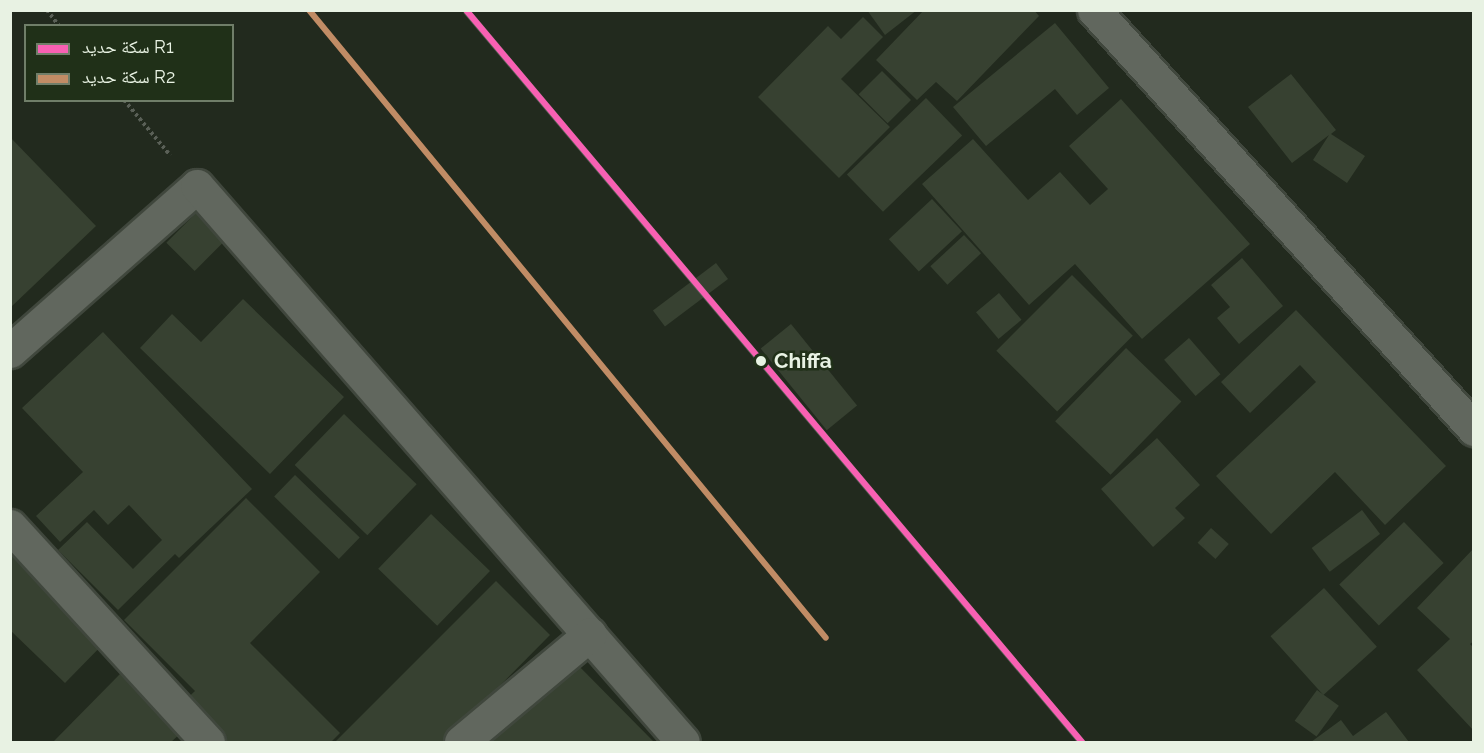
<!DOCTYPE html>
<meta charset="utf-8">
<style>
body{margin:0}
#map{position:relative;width:1484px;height:753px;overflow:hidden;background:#222a1e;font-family:Raleway,"Noto Naskh Arabic",sans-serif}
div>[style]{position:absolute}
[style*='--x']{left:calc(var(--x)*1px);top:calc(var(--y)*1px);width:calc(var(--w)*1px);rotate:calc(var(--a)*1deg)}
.building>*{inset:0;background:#374131;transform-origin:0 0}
.path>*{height:4px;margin-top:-2px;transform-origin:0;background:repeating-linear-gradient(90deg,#5a6057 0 3px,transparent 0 6px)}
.roads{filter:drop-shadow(2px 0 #40473d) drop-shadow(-2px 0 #40473d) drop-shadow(0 2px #40473d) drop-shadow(0 -2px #40473d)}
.street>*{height:33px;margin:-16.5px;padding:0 16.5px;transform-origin:16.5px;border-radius:16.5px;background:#61675e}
.rail>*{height:7px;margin-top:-3.5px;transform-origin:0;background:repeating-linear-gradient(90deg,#203018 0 14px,#5b6158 0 28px);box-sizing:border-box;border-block:2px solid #5b6158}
.rail-1>*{height:6px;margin:-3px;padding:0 3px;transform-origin:3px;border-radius:3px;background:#f860b3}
.rail-2>*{height:6px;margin:-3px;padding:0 3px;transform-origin:3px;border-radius:3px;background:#c18c65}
.dots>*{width:16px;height:16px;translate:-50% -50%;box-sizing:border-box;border:3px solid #203018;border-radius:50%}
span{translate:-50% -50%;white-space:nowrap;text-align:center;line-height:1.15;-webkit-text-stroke:5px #203018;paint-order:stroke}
.stop-label{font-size:21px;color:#e8f2e3;font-weight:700}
.left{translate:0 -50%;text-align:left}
.frame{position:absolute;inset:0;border:12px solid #e8f2e3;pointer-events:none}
.legend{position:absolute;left:24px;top:24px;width:210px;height:78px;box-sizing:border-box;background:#203018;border:2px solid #707e69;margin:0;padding:8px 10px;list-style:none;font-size:18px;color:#e8f2e3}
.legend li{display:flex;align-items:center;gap:12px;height:30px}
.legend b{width:30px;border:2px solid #707e69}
</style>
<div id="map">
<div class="building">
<i style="clip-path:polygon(867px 10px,917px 10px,885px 35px)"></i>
<i style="clip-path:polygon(924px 10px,1034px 10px,1039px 16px,957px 101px,936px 82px,917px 100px,876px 60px)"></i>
<i style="clip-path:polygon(863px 17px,883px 37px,841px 79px,890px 127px,839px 178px,758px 97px,828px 26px,841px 39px)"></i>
<i style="clip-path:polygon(1055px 23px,1109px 88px,1077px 115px,1055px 89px,986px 146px,953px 107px)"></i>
<i style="left:882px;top:71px;width:41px;height:33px;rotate:45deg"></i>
<i style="clip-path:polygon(1291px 74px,1336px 130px,1331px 134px,1365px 156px,1347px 183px,1313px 160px,1329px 135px,1292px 163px,1248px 107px)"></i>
<i style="left:926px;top:98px;width:52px;height:110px;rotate:46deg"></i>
<i style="clip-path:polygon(1121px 99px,1250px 244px,1142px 339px,1075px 264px,1029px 305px,922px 184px,973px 139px,1028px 200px,1060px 172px,1090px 205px,1108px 189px,1069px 146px)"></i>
<i style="clip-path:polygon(10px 137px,96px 226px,10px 308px)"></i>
<i style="left:932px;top:199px;width:44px;height:59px;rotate:47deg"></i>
<i style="left:201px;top:208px;width:40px;height:49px;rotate:45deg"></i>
<i style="left:964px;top:235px;width:25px;height:46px;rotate:47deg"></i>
<i style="clip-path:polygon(1242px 258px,1283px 306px,1239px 344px,1217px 318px,1230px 307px,1211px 285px)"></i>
<i style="left:716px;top:263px;width:20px;height:79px;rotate:53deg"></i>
<i style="left:1072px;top:275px;width:86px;height:107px;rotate:45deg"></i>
<i style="left:999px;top:293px;width:35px;height:30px;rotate:50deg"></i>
<i style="clip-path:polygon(243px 299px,344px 397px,270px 474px,140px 348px,172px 314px,201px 342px)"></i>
<i style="clip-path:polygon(1296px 310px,1446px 466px,1385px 525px,1335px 472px,1271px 534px,1216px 476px,1316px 382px,1300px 365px,1250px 413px,1221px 382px)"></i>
<i style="left:791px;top:324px;width:105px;height:39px;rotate:51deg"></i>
<i style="clip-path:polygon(103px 332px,252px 489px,179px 558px,175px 554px,118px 610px,58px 550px,87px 522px,133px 569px,162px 540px,129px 505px,108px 525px,94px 510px,60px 542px,36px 516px,83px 472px,22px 408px)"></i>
<i style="left:1189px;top:338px;width:48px;height:33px;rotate:49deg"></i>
<i style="left:1126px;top:348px;width:77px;height:102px;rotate:44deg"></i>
<i style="left:344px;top:414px;width:101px;height:71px;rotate:44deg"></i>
<i style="clip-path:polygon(1157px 438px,1200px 485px,1175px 508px,1185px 518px,1153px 547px,1101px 489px)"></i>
<i style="left:295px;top:475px;width:90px;height:30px;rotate:44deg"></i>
<i style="clip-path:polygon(246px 498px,320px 572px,250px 643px,340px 733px,331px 742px,216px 742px,179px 706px,195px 691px,124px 620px)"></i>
<i style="left:1362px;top:510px;width:30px;height:63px;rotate:53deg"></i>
<i style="left:431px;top:514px;width:82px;height:76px;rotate:44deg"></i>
<i style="left:1404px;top:522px;width:57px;height:90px;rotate:46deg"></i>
<i style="left:1211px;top:528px;width:24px;height:20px;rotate:42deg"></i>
<i style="clip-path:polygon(10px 539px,111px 636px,65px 683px,10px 630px)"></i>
<i style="clip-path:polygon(1474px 548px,1474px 641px,1470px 644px,1474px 648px,1474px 731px,1417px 670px,1450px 639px,1417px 608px)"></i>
<i style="clip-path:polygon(496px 581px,550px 635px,444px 742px,335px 742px)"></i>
<i style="left:1324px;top:588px;width:79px;height:72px;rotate:48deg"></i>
<i style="clip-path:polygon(570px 657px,654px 742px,482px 742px)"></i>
<i style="clip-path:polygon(120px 674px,181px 733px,171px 742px,53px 742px)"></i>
<i style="left:1317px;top:690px;width:27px;height:38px;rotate:36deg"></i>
<i style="clip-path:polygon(1386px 712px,1409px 742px,1311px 742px,1341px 720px,1353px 736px)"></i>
</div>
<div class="path">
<i style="--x:47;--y:10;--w:20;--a:53"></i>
<i style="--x:124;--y:100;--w:72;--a:50.1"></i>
</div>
<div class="roads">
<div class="street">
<i style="--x:1094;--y:10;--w:566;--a:47.79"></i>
<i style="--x:10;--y:351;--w:249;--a:-41.4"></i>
<i style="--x:197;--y:186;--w:738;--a:48.84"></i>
<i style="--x:10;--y:526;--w:293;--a:47.5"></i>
<i style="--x:461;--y:742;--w:168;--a:-39.9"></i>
</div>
</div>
<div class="rail">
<i style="--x:466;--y:10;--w:957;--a:49.92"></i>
</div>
<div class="rail-1">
<i style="--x:466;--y:10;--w:957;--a:49.92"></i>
</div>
<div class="rail-2">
<i style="--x:309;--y:10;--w:813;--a:50.54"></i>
</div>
<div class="dots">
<i style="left:761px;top:361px;background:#e8f2e3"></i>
</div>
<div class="stop-label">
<span class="left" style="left:774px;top:361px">Chiffa</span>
</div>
<div class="frame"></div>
<ul class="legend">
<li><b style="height:8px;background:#f860b3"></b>سكة حديد R1</li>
<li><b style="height:8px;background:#c18c65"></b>سكة حديد R2</li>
</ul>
</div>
